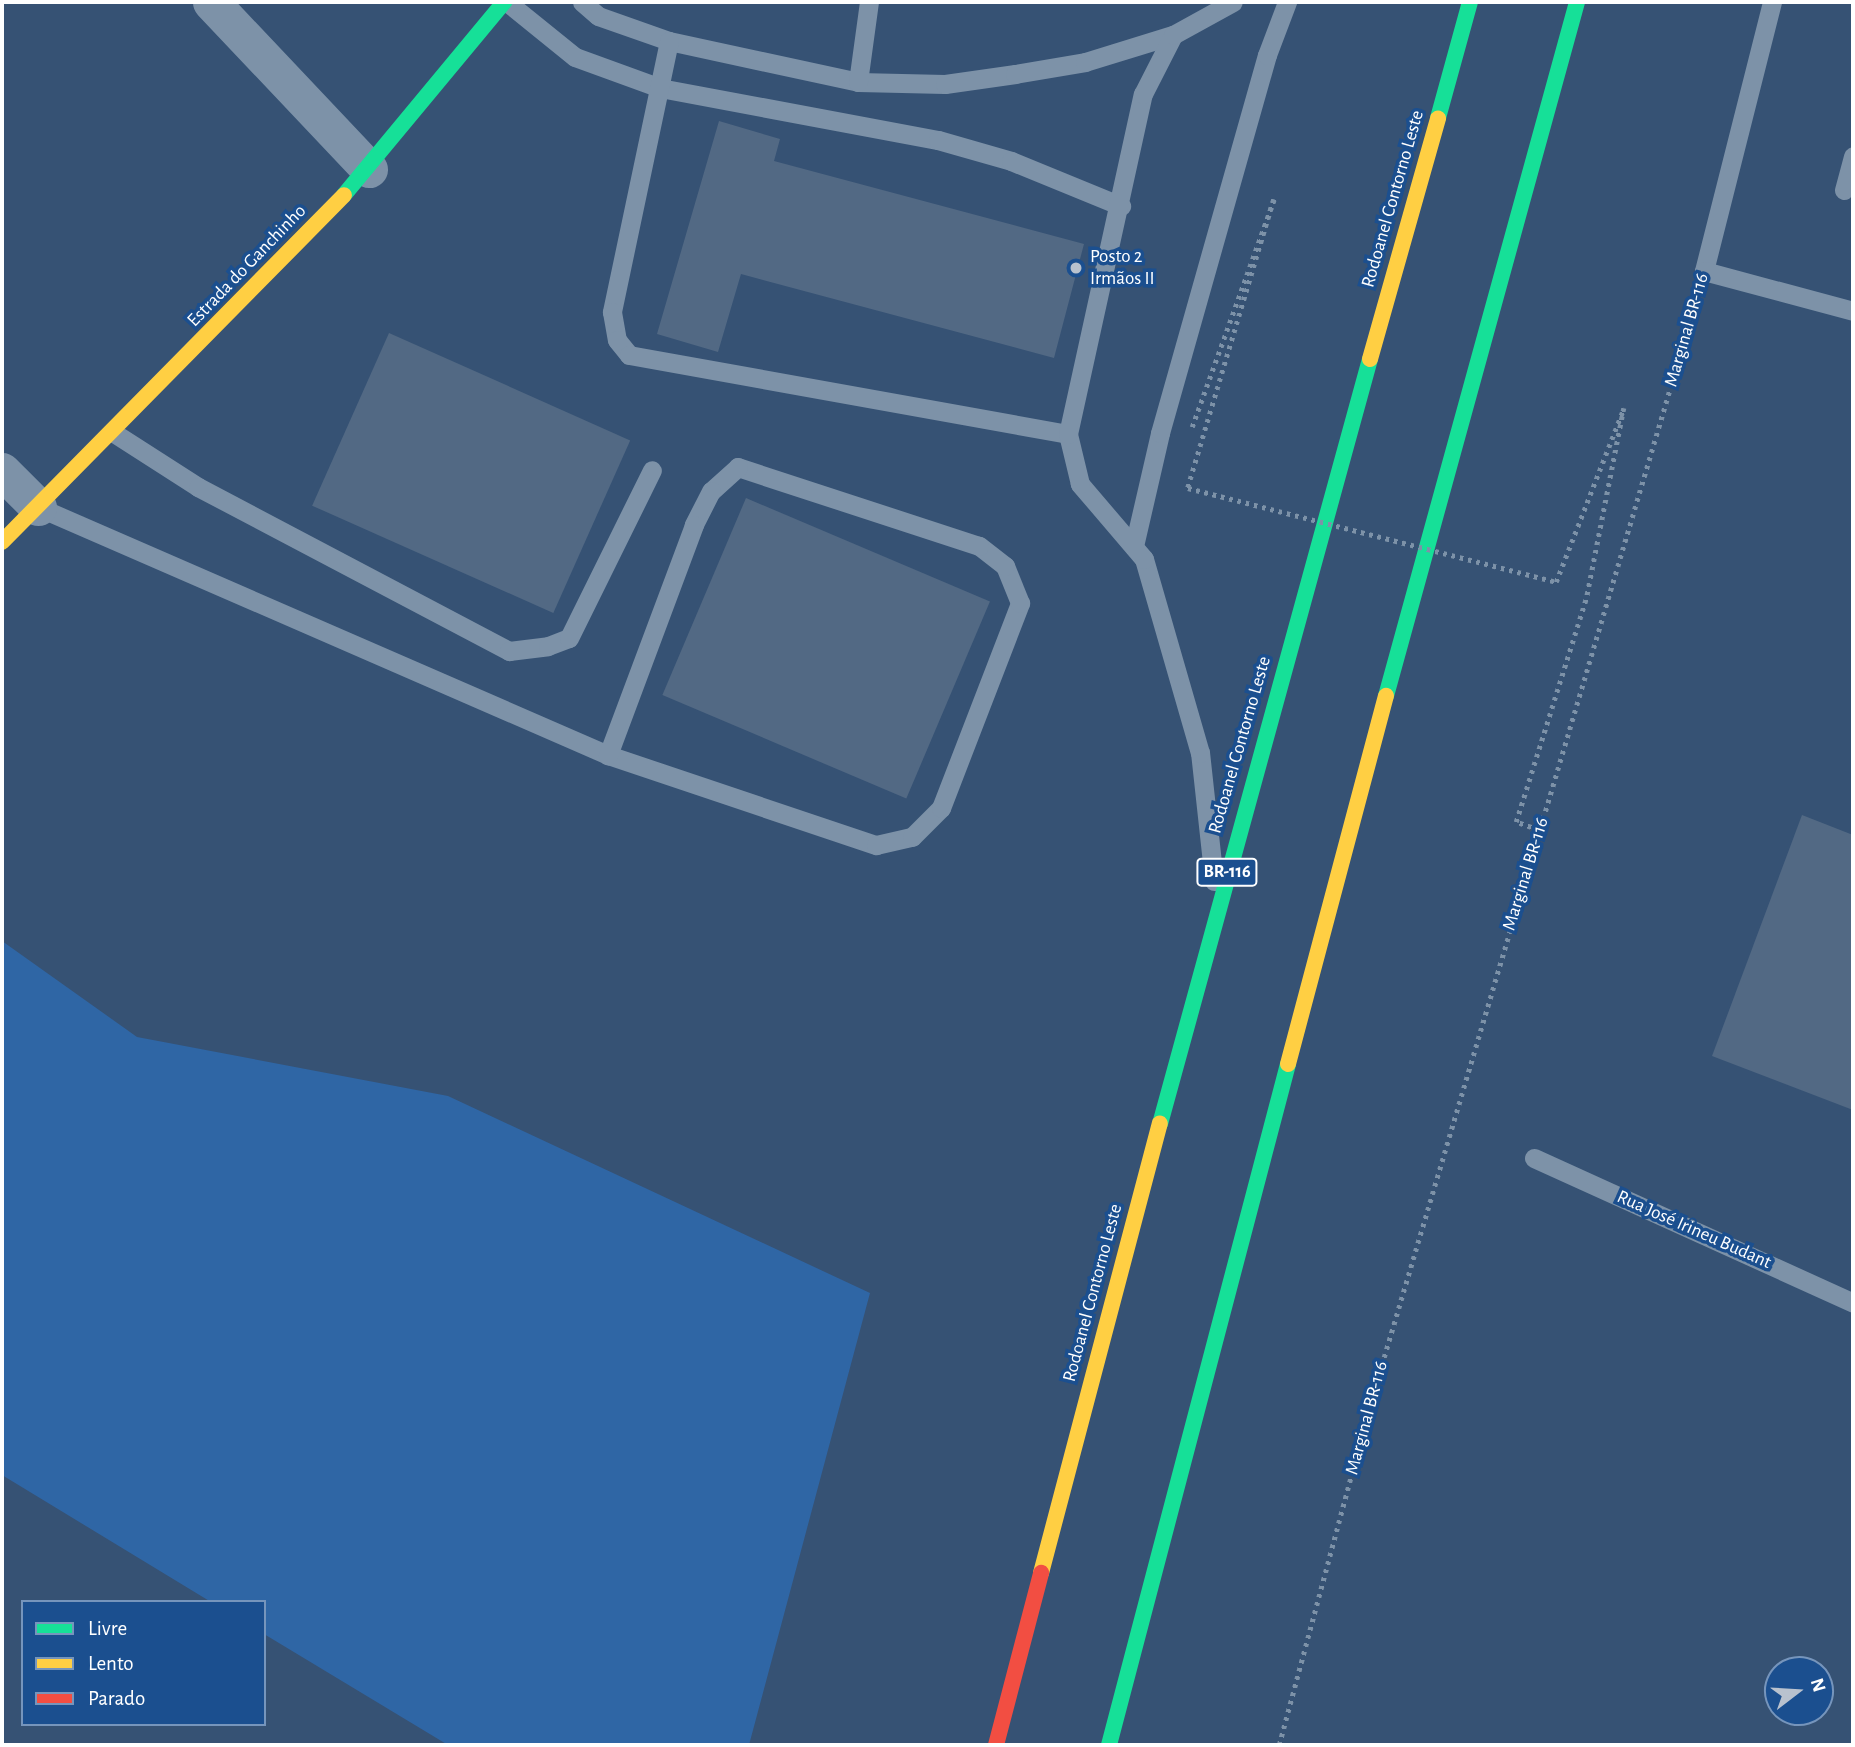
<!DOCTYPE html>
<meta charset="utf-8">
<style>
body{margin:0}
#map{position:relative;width:1855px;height:1747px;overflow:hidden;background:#365274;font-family:"Alegreya Sans",sans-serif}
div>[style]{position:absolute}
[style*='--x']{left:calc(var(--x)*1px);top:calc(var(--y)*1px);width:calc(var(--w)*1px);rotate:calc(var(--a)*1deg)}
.green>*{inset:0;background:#2f66a5}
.building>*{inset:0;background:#526984;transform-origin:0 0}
.path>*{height:4.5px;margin-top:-2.25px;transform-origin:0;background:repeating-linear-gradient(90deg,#7d92a8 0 3.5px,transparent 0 8.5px)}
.lane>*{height:19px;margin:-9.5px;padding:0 9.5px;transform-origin:9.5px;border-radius:9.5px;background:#7d92a8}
.street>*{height:37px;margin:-18.5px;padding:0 18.5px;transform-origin:18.5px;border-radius:18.5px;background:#7d92a8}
.fast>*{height:16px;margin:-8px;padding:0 8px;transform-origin:8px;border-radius:8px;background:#16e098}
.slow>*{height:16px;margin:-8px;padding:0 8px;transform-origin:8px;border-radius:8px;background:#ffcf43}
.jam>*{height:16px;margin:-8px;padding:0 8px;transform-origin:8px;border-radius:8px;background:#f24e42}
.path-bridge>*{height:4.5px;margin-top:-2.25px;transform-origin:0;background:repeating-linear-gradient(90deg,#7d92a8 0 3.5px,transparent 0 8.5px)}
.dots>*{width:19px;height:19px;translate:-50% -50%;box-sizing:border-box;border:4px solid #1b4f8f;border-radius:50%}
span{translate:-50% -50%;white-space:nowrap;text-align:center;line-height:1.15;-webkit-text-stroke:7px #1b4f8f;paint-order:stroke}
.shield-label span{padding:2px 5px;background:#1b4f8f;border:2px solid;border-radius:5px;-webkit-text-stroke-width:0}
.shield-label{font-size:18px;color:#fff;font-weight:700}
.street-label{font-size:19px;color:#fff}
.poi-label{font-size:19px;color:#fff}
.left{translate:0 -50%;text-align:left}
.frame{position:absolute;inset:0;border:4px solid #fff;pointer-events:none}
.legend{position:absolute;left:21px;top:1600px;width:245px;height:126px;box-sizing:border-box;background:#1b4f8f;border:2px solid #7695bc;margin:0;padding:9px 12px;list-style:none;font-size:21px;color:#fff}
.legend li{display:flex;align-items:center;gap:14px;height:35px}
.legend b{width:35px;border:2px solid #7695bc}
.north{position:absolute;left:1764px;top:1656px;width:70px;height:70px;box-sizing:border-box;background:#1b4f8f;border:2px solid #7695bc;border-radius:50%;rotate:73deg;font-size:19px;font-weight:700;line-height:28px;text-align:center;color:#fff}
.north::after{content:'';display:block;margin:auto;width:24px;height:32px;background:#b9c2ce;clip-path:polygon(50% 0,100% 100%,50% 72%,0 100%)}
</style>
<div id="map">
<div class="green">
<i style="clip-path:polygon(2px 941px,137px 1037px,448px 1096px,870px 1293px,749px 1745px,448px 1745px,264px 1634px,264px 1602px,211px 1602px,2px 1475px)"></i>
</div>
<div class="building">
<i style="clip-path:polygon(719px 121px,780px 139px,774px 161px,1084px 244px,1054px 358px,741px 274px,718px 352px,657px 334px)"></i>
<i style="left:389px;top:333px;width:264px;height:189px;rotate:24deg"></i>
<i style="left:746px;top:498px;width:265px;height:214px;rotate:23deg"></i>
<i style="clip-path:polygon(1802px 815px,1853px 835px,1853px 1110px,1712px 1056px)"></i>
</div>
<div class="path">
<i style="--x:1539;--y:830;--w:24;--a:-161"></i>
<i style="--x:1516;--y:822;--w:237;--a:-72.6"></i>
<i style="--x:1279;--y:1745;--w:359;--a:-75"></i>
<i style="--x:1372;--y:1398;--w:1148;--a:-73.55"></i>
</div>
<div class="lane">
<i style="--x:507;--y:2;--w:87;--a:39"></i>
<i style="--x:575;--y:57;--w:90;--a:20"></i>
<i style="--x:660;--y:88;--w:283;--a:10.6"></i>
<i style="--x:938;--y:140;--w:76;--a:16"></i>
<i style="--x:1011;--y:161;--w:119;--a:22.2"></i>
<i style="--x:582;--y:2;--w:21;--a:41"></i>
<i style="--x:598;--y:16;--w:75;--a:19.4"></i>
<i style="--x:669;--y:41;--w:193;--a:12.2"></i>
<i style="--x:858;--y:82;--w:87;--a:1.3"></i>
<i style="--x:945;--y:84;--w:71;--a:-8.1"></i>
<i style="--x:1015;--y:74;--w:71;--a:-9.7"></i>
<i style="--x:1085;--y:62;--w:92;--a:-17.1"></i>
<i style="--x:1772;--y:2;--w:277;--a:104.2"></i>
<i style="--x:1704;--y:271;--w:154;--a:15"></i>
<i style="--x:669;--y:41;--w:277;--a:101.9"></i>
<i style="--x:612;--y:312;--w:28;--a:80"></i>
<i style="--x:617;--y:340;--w:19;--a:51"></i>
<i style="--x:629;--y:355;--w:446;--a:10.2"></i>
<i style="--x:858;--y:82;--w:81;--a:-82.2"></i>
<i style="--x:1844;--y:190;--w:35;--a:-75"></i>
<i style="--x:114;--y:433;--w:100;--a:32.7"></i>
<i style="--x:198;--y:487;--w:352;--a:27.8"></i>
<i style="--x:509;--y:651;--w:39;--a:-7"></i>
<i style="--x:548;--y:646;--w:22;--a:-21"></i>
<i style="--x:569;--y:638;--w:187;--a:-63.7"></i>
<i style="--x:38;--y:507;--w:622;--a:23.51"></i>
<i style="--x:608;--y:755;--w:283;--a:18.6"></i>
<i style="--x:876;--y:845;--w:37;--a:-13"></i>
<i style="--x:912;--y:837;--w:41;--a:-45"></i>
<i style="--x:941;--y:808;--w:220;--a:-68.9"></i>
<i style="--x:1020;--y:603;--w:40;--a:-112"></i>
<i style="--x:1005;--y:566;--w:33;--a:-142"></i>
<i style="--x:979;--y:546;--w:254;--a:-161.9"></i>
<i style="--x:738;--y:467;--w:36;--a:138"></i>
<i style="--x:711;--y:491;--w:38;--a:117"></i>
<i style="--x:694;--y:525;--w:246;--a:110.5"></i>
<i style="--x:1134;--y:546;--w:116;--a:-77"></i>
<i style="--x:1160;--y:433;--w:393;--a:-74.2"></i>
<i style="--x:1267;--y:55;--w:57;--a:-69.3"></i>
<i style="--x:1214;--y:881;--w:129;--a:-96.2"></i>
<i style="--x:1200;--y:753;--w:202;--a:-106.1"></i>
<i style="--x:1144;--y:559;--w:99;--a:-130.5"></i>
<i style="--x:1080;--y:484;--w:51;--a:-103.5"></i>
<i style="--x:1068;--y:434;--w:348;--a:-77.6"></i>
<i style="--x:1143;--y:94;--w:66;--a:-63"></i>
<i style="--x:1173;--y:35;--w:68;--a:-28.8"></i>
<i style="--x:1534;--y:1158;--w:350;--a:24.4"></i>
</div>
<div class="street">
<i style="--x:211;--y:2;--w:230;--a:46.6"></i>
<i style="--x:2;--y:471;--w:51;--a:45"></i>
</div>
<div class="fast">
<i style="--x:1438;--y:118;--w:120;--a:-74.6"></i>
<i style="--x:344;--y:195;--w:251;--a:-50.3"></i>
<i style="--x:1386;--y:696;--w:720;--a:-74.61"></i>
<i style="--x:1160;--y:1124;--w:793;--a:-74.65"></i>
<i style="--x:1109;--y:1745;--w:704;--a:-75.27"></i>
</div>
<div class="slow">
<i style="--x:1370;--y:359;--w:250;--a:-74.2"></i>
<i style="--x:2;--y:542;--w:487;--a:-45.4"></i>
<i style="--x:1288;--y:1064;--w:381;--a:-75.1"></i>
<i style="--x:1041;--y:1573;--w:465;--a:-75.2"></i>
</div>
<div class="jam">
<i style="--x:996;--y:1745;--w:178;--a:-75.3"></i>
</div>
<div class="path-bridge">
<i style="--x:1192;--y:427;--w:242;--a:-70.2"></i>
<i style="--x:1274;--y:199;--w:302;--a:106.6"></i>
<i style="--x:1188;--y:488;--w:380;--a:14.3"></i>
<i style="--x:1556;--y:582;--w:187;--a:-68.7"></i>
<i style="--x:1624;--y:408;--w:192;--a:101.1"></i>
</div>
<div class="dots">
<i style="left:1076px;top:268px;background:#b9c2ce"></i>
</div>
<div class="shield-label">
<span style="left:1227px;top:872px">BR-116</span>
</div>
<div class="street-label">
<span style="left:1393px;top:199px;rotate:-74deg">Rodoanel Contorno Leste</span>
<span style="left:247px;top:266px;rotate:-46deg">Estrada do Ganchinho</span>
<span style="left:1687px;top:330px;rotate:-74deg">Marginal BR-116</span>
<span style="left:1240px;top:745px;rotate:-74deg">Rodoanel Contorno Leste</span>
<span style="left:1526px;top:874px;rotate:-73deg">Marginal BR-116</span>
<span style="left:1694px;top:1230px;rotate:24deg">Rua José Irineu Budant</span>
<span style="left:1093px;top:1293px;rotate:-75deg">Rodoanel Contorno Leste</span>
<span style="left:1367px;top:1418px;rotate:-75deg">Marginal BR-116</span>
</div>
<div class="poi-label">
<span class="left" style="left:1090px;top:268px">Posto 2<br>Irmãos II</span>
</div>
<div class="frame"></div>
<ul class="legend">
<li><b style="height:9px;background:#16e098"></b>Livre</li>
<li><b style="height:9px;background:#ffcf43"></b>Lento</li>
<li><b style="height:9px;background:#f24e42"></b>Parado</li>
</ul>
<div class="north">N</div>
</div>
